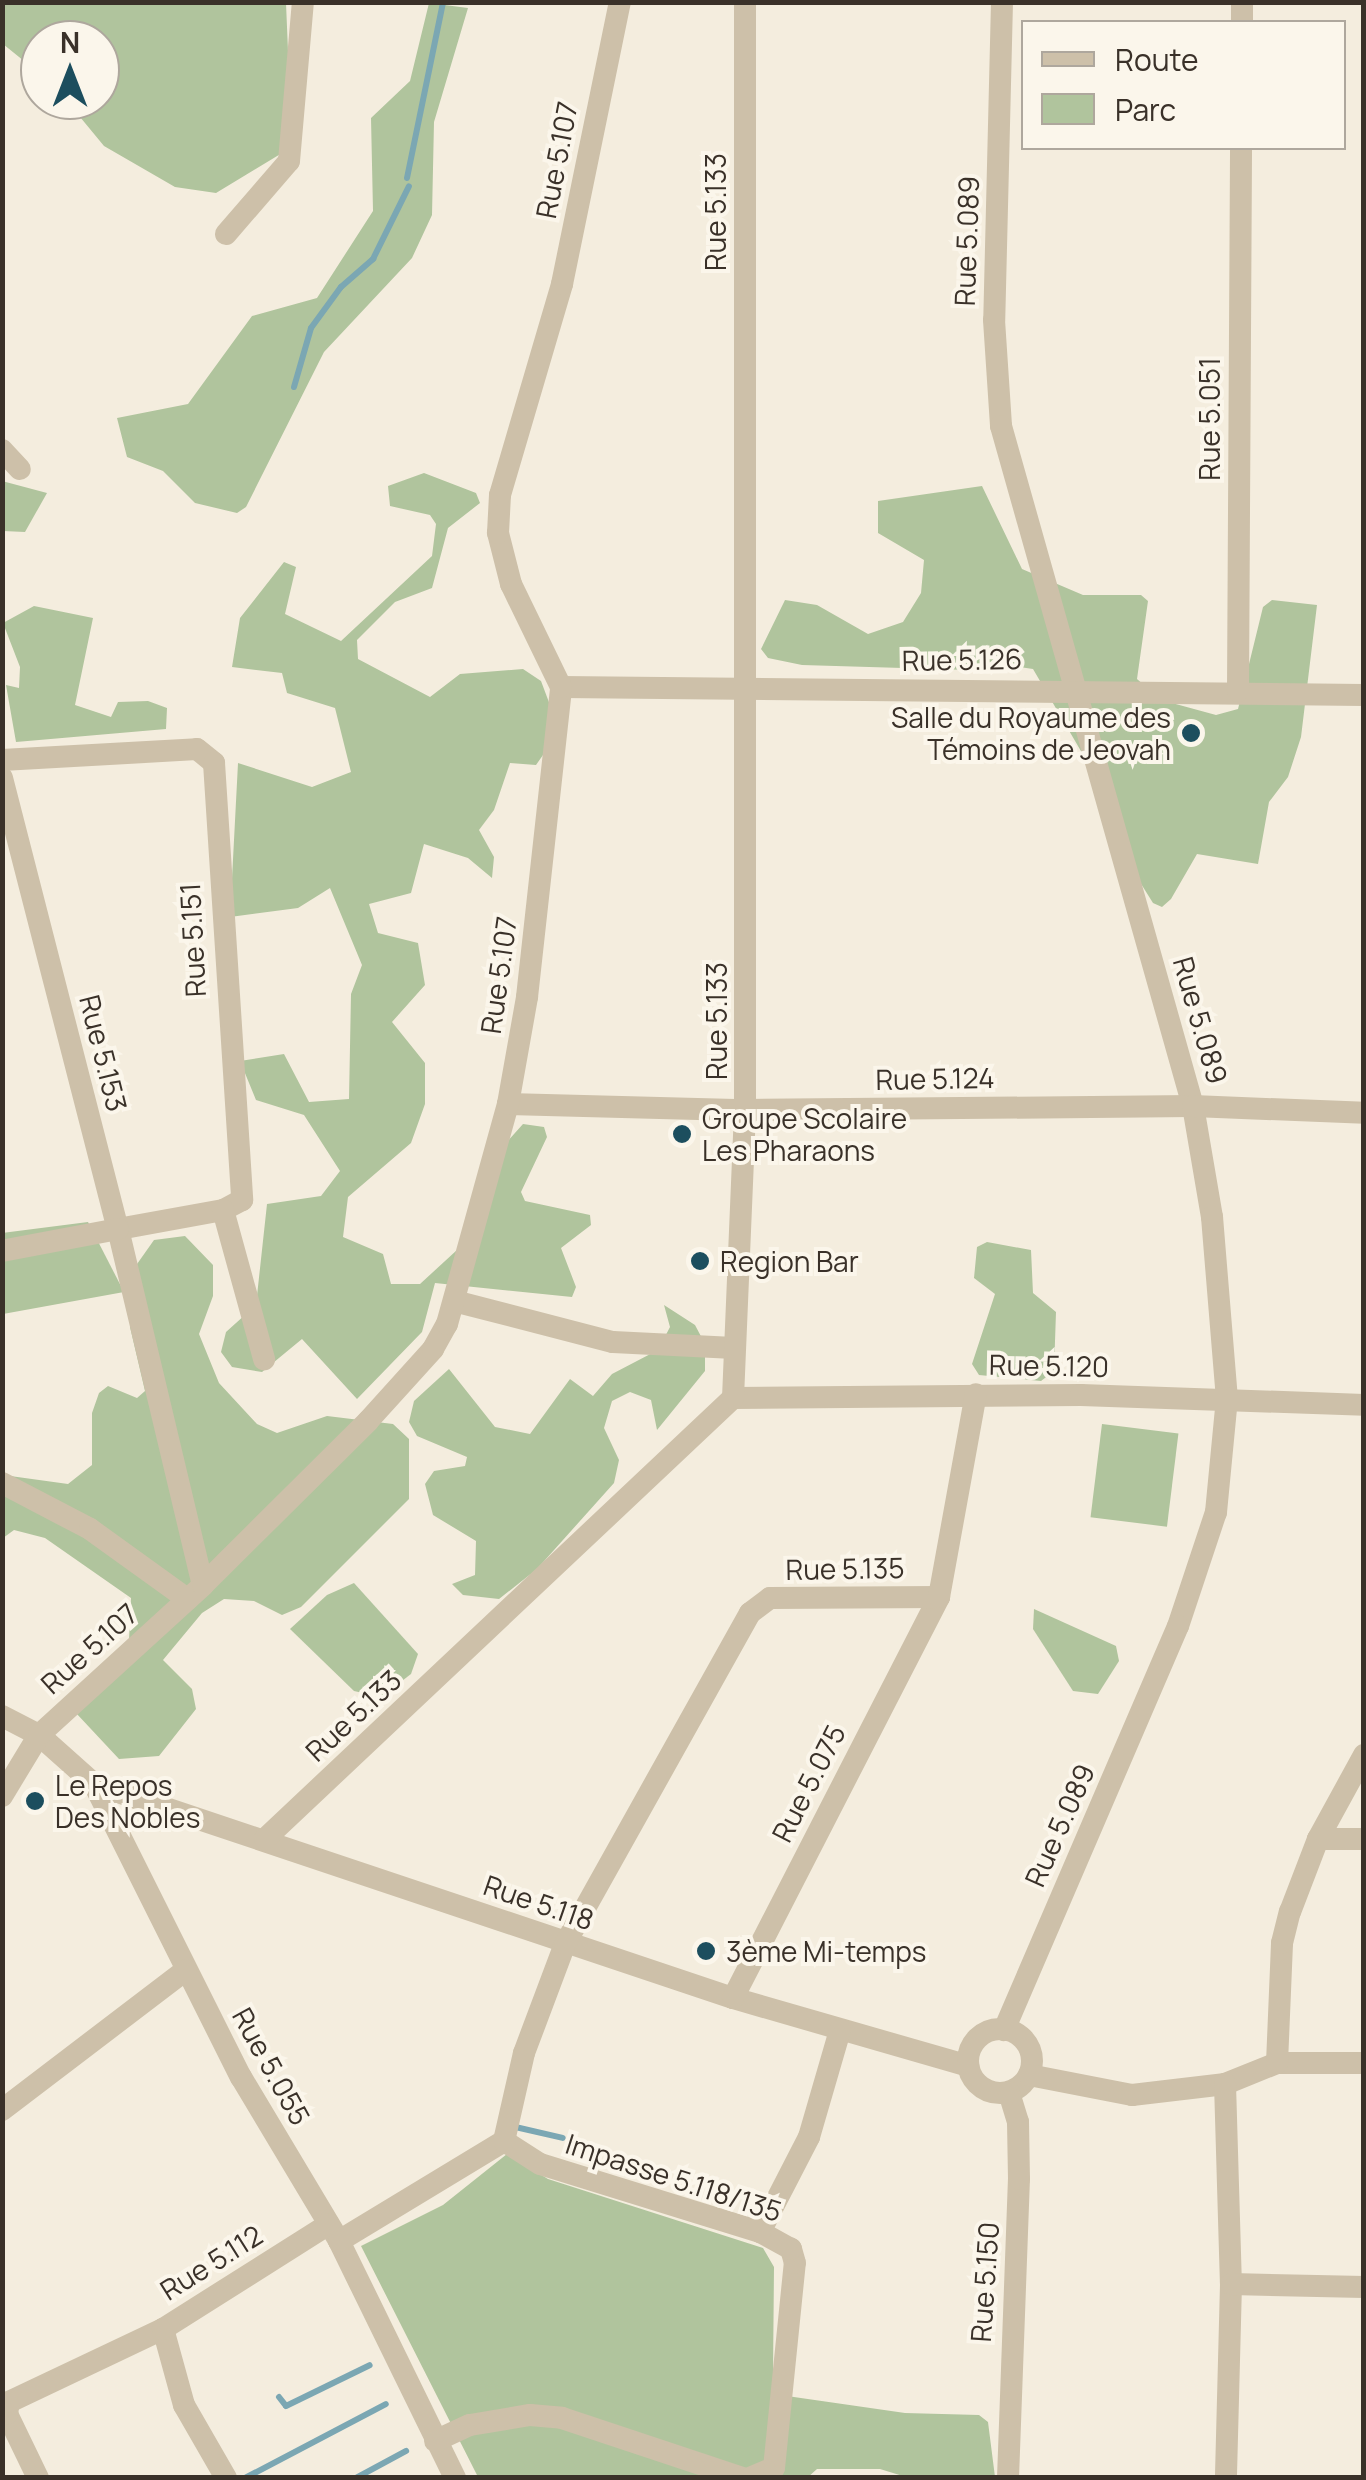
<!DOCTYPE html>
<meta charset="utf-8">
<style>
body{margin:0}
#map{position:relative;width:1366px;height:2480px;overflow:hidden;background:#f4edde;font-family:Manrope,sans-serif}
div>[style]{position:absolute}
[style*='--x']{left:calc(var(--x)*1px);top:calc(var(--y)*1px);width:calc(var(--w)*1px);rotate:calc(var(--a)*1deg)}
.green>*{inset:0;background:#b0c49d;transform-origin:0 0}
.stream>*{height:6px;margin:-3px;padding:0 3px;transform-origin:3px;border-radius:3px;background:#7ba7b3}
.minor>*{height:22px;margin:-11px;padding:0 11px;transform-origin:11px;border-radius:11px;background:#cdc0a9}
.minor>.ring{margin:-11px;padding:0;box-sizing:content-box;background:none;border:22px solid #cdc0a9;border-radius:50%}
.dots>*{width:28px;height:28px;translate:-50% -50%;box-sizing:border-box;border:5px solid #fbf6eb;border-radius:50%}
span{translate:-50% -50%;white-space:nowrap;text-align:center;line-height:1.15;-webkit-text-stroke:8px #fbf6eb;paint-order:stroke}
.street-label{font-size:28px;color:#3a3129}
.poi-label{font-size:28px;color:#3a3129}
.right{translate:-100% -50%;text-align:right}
.left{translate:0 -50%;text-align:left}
.frame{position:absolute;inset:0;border:5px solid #3a3129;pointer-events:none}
.legend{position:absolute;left:1021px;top:20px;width:325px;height:130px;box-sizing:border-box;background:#fbf6eb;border:2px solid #aea79d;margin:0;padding:12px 18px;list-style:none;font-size:30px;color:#3a3129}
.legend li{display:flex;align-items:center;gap:20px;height:50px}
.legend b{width:50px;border:2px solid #aea79d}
.north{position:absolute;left:20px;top:20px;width:100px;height:100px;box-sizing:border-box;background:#fbf6eb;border:2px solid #aea79d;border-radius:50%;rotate:0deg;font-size:28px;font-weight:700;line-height:40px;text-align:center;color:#3a3129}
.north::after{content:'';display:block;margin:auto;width:35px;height:45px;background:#1c4e5e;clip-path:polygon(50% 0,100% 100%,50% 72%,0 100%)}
</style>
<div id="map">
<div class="green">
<i style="clip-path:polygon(2px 3px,286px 3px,292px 147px,216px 193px,175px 187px,104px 146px,66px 100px,100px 100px,100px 40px,40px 40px,40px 74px,3px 44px)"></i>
<i style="clip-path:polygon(429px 3px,468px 8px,434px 122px,432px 215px,412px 258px,324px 352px,246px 507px,237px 513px,195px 503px,163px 471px,127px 457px,117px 418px,188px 404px,252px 316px,317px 298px,373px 211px,371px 118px,410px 81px)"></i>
<i style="clip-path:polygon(424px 473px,476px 493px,480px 503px,448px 528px,432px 588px,395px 602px,357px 640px,358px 659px,430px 697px,460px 674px,523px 669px,541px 681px,553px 713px,543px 755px,536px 765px,510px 763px,494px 810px,479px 830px,494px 857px,492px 878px,468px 858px,424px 844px,411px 893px,369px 904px,378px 933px,418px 943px,425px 985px,392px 1022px,425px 1063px,425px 1104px,411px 1143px,348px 1197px,343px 1237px,383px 1254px,391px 1284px,420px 1284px,457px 1250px,489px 1162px,523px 1124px,544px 1127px,547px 1137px,521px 1192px,525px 1201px,590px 1215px,591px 1225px,561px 1248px,576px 1287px,572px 1297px,435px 1283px,422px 1332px,357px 1399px,302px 1339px,262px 1372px,232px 1367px,221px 1352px,226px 1332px,256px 1305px,267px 1204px,321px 1196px,340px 1171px,304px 1115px,256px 1100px,240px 1061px,284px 1054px,309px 1102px,349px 1099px,351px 994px,362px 965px,330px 888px,298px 908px,230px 917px,238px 763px,312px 787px,351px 772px,335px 708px,287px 693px,282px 673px,232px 667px,240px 618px,284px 562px,296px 567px,285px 614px,341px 641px,432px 556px,436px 524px,430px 515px,390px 506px,388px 486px)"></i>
<i style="clip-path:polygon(2px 481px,47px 493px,25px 532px,3px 531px)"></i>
<i style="clip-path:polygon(982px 486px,1022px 569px,1083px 595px,1141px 595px,1148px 601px,1137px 679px,1161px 700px,1216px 715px,1238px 709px,1263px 607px,1272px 600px,1317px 605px,1301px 737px,1288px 777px,1269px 802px,1258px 864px,1197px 854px,1171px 899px,1162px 907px,1153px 903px,1128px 863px,1116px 811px,1033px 669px,981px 661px,981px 670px,970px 670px,802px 665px,768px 658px,761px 649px,785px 600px,817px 605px,868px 634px,903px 622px,921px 593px,924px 560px,878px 533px,878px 501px)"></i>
<i style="clip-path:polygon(34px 606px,93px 618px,75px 705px,111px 717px,118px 702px,148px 701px,167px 708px,166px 729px,16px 742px,6px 685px,19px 688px,20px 667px,3px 623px)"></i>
<i style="clip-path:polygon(88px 1222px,124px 1292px,3px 1314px,2px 1233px)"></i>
<i style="clip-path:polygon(185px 1236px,213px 1265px,213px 1296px,199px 1334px,219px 1383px,257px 1424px,277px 1433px,327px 1416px,393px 1424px,409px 1439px,409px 1499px,301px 1607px,282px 1615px,254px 1601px,224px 1599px,202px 1613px,163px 1660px,192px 1689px,196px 1709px,159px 1756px,119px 1759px,76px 1713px,129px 1640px,131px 1598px,45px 1538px,14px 1530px,3px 1538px,3px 1475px,68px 1484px,92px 1465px,92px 1413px,99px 1393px,108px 1386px,137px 1398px,145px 1391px,130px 1327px,130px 1274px,154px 1240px)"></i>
<i style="clip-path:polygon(987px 1242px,1031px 1250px,1033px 1293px,1056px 1312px,1054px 1371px,1041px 1381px,979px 1375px,972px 1364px,995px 1294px,974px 1278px,977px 1247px)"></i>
<i style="clip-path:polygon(664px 1305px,695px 1325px,705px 1344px,705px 1371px,657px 1430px,651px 1400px,630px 1392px,612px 1401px,604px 1428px,619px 1460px,614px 1483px,537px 1569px,499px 1599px,463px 1595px,452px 1584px,475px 1575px,476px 1541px,433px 1515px,425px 1484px,434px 1471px,465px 1466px,467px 1457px,417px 1436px,409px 1422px,414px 1401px,449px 1369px,495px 1427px,530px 1434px,570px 1379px,593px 1396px,612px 1374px,658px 1350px,670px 1327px)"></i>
<i style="left:1102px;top:1424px;width:77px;height:94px;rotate:7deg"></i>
<i style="clip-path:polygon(354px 1583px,418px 1654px,411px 1674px,381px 1697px,354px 1691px,290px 1629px,327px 1595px)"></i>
<i style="clip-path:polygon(1034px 1609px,1116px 1646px,1119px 1661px,1098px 1694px,1073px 1691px,1033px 1629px)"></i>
<i style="clip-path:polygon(507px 2154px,548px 2179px,763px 2248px,774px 2267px,773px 2375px,780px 2395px,905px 2413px,979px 2415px,988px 2422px,995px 2477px,906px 2477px,880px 2469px,817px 2469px,807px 2478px,478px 2477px,361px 2246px,443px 2205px)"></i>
</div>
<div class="stream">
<i style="--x:407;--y:178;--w:180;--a:-78.4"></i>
<i style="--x:294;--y:387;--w:61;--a:-73.9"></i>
<i style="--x:311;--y:328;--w:51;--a:-53.8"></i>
<i style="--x:341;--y:287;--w:43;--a:-41.2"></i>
<i style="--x:373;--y:259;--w:81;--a:-63.7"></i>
<i style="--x:511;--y:2126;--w:53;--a:13"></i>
<i style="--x:279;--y:2397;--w:11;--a:52"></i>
<i style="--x:286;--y:2406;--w:93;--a:-26"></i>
<i style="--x:245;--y:2478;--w:159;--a:-27.7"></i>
<i style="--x:356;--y:2478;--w:57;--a:-28.4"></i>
</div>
<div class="minor">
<i style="--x:1002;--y:2;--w:318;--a:91.4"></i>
<i style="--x:994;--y:320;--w:106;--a:86.2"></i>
<i style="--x:1001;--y:426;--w:707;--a:74.23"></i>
<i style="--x:1193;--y:1106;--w:113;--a:80.3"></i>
<i style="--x:1212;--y:1217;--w:182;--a:85.3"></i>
<i style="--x:1227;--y:1398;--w:115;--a:95.5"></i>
<i style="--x:1216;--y:1512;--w:120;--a:108.4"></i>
<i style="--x:1178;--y:1626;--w:440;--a:113.3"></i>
<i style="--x:1242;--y:22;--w:20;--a:-90"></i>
<i style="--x:226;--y:234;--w:96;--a:-49.2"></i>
<i style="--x:289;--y:161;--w:160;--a:-85"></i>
<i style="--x:2;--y:450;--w:26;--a:47"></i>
<i style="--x:561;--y:687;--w:803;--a:0.57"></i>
<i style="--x:1238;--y:691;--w:543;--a:-89.68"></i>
<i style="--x:2;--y:760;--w:195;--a:-3.2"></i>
<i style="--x:197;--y:749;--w:22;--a:39"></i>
<i style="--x:214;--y:763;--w:438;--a:86.3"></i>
<i style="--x:242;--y:1200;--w:21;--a:152"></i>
<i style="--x:223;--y:1210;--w:107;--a:169.7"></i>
<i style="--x:118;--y:1229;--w:366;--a:76.6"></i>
<i style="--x:2;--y:778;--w:466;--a:75.6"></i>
<i style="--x:118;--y:1229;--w:118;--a:169.3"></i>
<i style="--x:508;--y:1104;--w:237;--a:1.5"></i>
<i style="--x:745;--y:1110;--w:448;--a:-0.5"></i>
<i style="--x:1193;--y:1106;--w:171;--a:2.3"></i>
<i style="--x:223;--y:1210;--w:155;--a:74.6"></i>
<i style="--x:454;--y:1301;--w:164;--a:14.5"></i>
<i style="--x:613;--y:1342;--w:121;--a:2.8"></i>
<i style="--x:733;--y:1398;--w:348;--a:-0.5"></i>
<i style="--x:1081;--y:1395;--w:283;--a:2"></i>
<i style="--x:2;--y:1483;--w:99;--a:27.6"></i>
<i style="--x:90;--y:1529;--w:120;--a:35.8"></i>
<i style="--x:2;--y:1716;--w:42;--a:27.2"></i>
<i style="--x:39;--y:1735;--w:74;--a:41.7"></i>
<i style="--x:94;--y:1784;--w:328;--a:63.4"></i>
<i style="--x:241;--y:2077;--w:191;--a:59.1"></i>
<i style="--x:339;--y:2241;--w:264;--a:63.9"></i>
<i style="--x:94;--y:1784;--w:674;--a:18.52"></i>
<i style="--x:733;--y:1998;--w:245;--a:16.1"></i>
<i style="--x:2;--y:1796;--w:71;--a:-58.8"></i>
<i style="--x:39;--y:1735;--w:222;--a:-42.4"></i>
<i style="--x:203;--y:1585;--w:233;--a:-44.8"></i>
<i style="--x:368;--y:1421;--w:97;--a:-47.9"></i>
<i style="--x:433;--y:1349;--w:29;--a:-61"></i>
<i style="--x:447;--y:1324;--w:228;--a:-74.5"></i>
<i style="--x:508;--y:1104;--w:109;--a:-79.9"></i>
<i style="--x:527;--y:997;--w:312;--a:-83.7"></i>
<i style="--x:561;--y:687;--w:114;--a:-115.9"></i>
<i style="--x:511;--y:584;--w:53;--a:-104.3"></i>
<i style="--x:498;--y:533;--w:38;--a:-87"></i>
<i style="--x:500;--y:495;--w:220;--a:-73.6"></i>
<i style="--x:562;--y:284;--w:288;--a:-78.4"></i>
<i style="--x:265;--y:1839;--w:643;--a:-43.3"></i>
<i style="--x:733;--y:1398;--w:288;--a:-87.6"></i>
<i style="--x:745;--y:1110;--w:1108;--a:-90"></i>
<i style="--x:1318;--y:1839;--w:96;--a:-61.3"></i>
<i style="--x:733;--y:1998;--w:451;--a:-62.8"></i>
<i class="ring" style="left:968px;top:2029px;width:42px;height:42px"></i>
<i style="--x:1277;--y:2063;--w:87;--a:0"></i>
<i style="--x:1029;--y:2075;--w:105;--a:11"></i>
<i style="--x:1132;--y:2095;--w:94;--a:-6.7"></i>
<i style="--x:1225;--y:2084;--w:56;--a:-22"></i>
<i style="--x:1277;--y:2063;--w:120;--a:-87.6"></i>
<i style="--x:1282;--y:1943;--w:32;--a:-76"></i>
<i style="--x:1290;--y:1912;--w:78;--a:-69"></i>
<i style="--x:1318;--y:1839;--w:46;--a:0"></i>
<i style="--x:1225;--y:2084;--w:200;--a:88.3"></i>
<i style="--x:1231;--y:2284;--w:194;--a:91.5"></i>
<i style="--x:2;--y:2110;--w:231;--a:-37.3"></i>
<i style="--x:760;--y:2232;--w:107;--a:-62.7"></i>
<i style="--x:809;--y:2137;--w:111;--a:-73.8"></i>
<i style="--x:339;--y:2241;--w:193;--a:-31.2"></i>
<i style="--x:1231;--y:2284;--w:133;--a:1.3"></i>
<i style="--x:435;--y:2441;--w:38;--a:-25"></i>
<i style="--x:470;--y:2425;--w:61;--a:-9.5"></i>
<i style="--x:530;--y:2415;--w:32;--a:5"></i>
<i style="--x:562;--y:2418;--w:190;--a:18.4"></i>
<i style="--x:38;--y:2478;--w:71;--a:-115.8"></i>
<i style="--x:7;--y:2414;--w:12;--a:-81"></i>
<i style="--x:9;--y:2402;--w:170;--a:-25.4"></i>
<i style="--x:226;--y:2478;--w:84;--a:-119.9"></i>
<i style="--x:184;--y:2405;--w:79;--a:-105.4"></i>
<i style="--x:163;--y:2329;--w:196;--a:-32.3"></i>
<i style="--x:750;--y:2478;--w:26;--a:-23"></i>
<i style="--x:774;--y:2468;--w:206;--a:-84.2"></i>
<i style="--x:795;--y:2263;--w:15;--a:-106"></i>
<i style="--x:791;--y:2249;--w:35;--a:-151"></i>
<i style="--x:760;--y:2232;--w:230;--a:-162.8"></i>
<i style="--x:540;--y:2164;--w:43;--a:-147.4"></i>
<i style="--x:504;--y:2141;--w:90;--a:-77.2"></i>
<i style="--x:524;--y:2053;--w:116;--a:-69.4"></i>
<i style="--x:565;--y:1944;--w:379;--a:-60.8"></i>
<i style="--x:750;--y:1613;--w:25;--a:-37"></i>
<i style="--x:770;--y:1598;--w:169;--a:-0.3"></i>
<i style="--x:939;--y:1597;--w:206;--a:-79.7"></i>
<i style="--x:1008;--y:2478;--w:299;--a:-87.9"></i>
<i style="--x:1019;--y:2179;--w:57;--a:-91"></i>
<i style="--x:1018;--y:2122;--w:31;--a:-107"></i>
</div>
<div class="dots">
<i style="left:1191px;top:733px;background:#1c4e5e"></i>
<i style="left:682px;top:1134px;background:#1c4e5e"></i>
<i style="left:700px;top:1261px;background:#1c4e5e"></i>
<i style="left:35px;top:1801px;background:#1c4e5e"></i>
<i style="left:706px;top:1951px;background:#1c4e5e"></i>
</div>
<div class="street-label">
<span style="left:556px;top:160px;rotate:-79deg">Rue 5.107</span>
<span style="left:715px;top:212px;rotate:-90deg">Rue 5.133</span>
<span style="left:966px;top:241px;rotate:-88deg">Rue 5.089</span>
<span style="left:1209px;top:419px;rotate:-90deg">Rue 5.051</span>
<span style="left:962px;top:659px;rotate:-1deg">Rue 5.126</span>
<span style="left:192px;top:940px;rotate:-93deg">Rue 5.151</span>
<span style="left:498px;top:975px;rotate:-82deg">Rue 5.107</span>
<span style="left:1201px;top:1020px;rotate:74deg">Rue 5.089</span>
<span style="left:716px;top:1021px;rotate:-90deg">Rue 5.133</span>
<span style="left:104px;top:1053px;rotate:76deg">Rue 5.153</span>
<span style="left:935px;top:1078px;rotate:-1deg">Rue 5.124</span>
<span style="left:1049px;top:1365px;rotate:1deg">Rue 5.120</span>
<span style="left:845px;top:1568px;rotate:-1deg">Rue 5.135</span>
<span style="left:89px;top:1648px;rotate:-42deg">Rue 5.107</span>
<span style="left:353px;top:1715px;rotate:-43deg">Rue 5.133</span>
<span style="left:808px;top:1783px;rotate:-63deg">Rue 5.075</span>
<span style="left:1059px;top:1825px;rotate:-66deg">Rue 5.089</span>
<span style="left:539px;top:1902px;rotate:19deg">Rue 5.118</span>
<span style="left:272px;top:2066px;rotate:61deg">Rue 5.055</span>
<span style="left:674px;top:2177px;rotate:18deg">Impasse 5.118/135</span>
<span style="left:211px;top:2262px;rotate:-32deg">Rue 5.112</span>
<span style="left:984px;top:2282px;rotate:-86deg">Rue 5.150</span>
</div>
<div class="poi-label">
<span class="right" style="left:1171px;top:733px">Salle du Royaume des<br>Témoins de Jeovah</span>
<span class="left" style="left:702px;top:1134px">Groupe Scolaire<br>Les Pharaons</span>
<span class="left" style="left:720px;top:1261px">Region Bar</span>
<span class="left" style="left:55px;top:1801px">Le Repos<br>Des Nobles</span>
<span class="left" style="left:726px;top:1951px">3ème Mi-temps</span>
</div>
<div class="frame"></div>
<ul class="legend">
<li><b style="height:12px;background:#cdc0a9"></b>Route</li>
<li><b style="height:28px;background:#b0c49d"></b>Parc</li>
</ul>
<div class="north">N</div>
</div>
